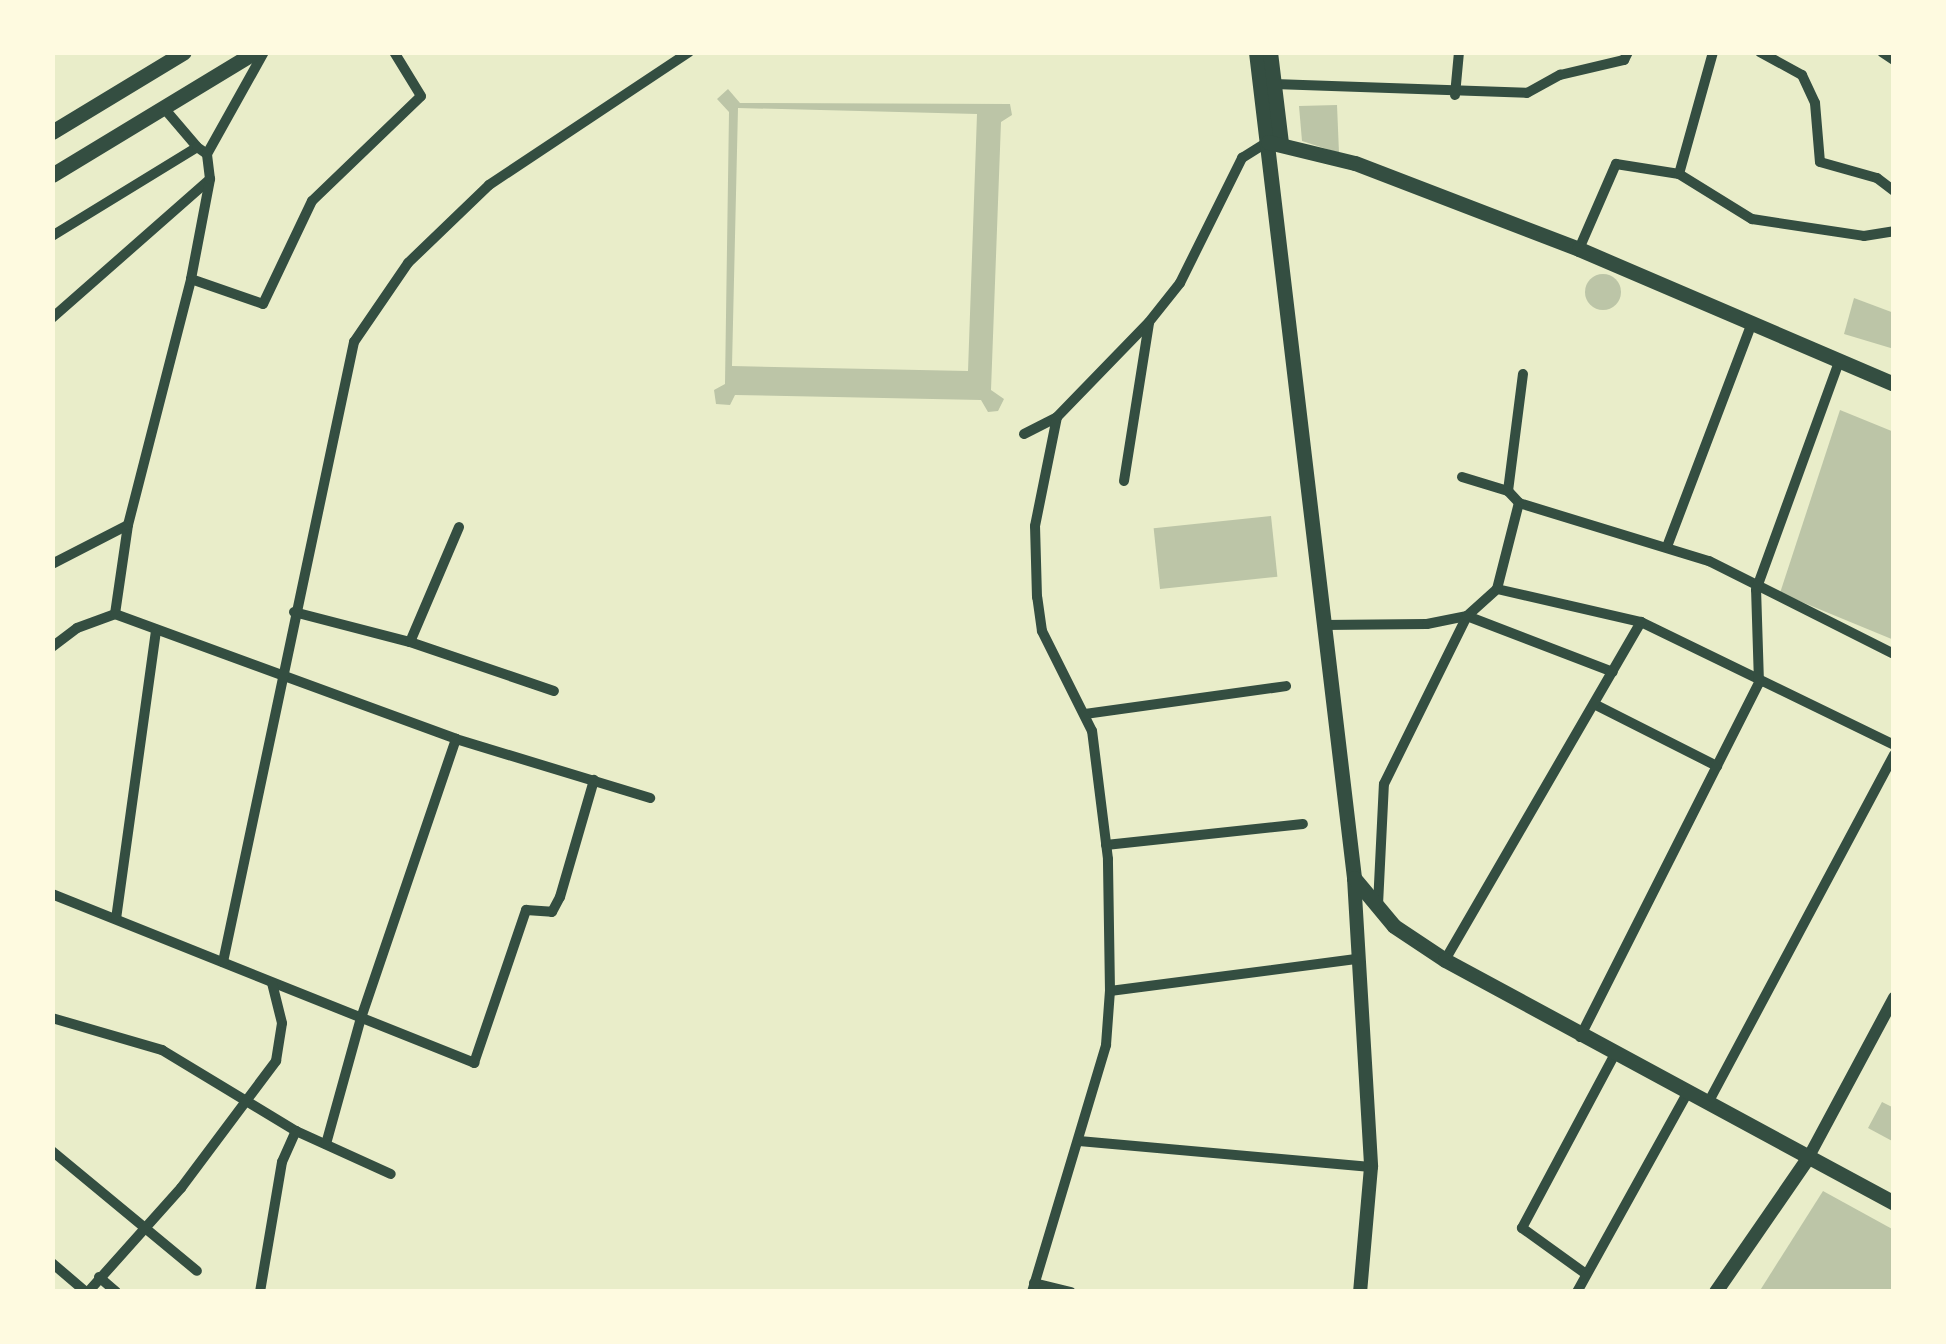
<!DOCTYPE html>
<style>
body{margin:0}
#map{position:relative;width:1946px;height:1344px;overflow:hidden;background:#e9edc9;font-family:"Golos Text",sans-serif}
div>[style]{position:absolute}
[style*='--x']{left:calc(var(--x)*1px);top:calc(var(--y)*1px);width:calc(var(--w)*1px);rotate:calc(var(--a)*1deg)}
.building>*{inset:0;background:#bcc5a7;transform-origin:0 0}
.round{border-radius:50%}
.minor>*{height:10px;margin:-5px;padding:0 5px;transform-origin:5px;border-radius:5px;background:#344e41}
.tertiary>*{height:12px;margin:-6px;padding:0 6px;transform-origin:6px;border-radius:6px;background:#344e41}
.secondary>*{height:14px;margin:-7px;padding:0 7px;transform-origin:7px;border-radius:7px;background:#344e41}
.primary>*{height:15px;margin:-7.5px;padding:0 7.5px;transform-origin:7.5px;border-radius:7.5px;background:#344e41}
span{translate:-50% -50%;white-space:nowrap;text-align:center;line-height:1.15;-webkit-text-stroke:9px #fefae0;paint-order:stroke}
.frame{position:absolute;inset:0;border:55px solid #fefae0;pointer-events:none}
</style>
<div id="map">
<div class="building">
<i style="clip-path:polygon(evenodd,728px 89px,740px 103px,1010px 104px,1012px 115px,1001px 122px,991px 390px,1004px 399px,998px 411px,988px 412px,981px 400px,735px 395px,730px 405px,716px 404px,714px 390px,725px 384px,729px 112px,717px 99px,728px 89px,738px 108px,977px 114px,968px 371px,732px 366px,738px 108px)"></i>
<i style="clip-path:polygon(1337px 105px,1339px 153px,1302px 141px,1299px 106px)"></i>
<i class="round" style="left:1585px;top:274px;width:36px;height:36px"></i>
<i style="clip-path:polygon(1854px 298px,1894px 313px,1894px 349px,1844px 334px)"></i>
<i style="clip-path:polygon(1840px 410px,1894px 432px,1894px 640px,1780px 593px)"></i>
<i style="left:1271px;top:516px;width:61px;height:118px;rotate:84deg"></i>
<i style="clip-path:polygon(1882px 1102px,1894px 1108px,1894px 1142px,1868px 1128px)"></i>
<i style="clip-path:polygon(1823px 1191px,1894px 1230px,1894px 1292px,1759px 1292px)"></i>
</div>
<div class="minor">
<i style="--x:1760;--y:52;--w:48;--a:28.7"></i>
<i style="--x:1802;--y:75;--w:31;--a:65"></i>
<i style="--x:1815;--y:103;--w:59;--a:85.2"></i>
<i style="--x:1820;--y:162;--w:59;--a:15.7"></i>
<i style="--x:1877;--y:178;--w:21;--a:37"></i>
<i style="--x:1882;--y:52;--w:14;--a:34"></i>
<i style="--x:1274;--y:84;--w:253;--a:2"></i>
<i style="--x:1527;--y:93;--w:38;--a:-29"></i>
<i style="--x:1560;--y:75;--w:66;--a:-13.2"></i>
<i style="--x:1624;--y:60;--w:9;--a:-63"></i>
<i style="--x:1455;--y:95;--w:43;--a:-84.7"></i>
<i style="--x:163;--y:107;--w:52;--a:49.6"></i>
<i style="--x:1679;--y:174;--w:86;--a:31.7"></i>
<i style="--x:1752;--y:219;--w:113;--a:8.6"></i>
<i style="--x:1864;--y:236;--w:30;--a:-9"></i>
<i style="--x:52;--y:236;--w:170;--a:-31.5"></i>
<i style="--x:197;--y:147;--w:12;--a:35"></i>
<i style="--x:1579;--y:249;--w:93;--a:-66.5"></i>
<i style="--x:1616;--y:164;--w:64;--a:9"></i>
<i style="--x:1679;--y:174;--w:127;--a:-74.4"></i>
<i style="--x:191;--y:279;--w:76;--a:19.1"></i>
<i style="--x:263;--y:304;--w:114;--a:-64.6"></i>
<i style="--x:312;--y:201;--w:151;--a:-43.9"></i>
<i style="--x:421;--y:96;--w:52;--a:-121.5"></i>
<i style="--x:52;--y:318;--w:209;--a:-41.3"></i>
<i style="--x:1024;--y:434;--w:37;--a:-27"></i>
<i style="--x:1057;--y:417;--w:132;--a:-45.9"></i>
<i style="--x:1149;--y:322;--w:50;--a:-51.5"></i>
<i style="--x:1180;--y:283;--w:140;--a:-63.6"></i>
<i style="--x:1242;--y:158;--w:31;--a:-32"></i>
<i style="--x:1462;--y:477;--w:48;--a:16.9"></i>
<i style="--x:1508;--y:491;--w:16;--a:47"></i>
<i style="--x:1519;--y:503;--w:199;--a:17"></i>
<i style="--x:1709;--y:561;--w:207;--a:26.7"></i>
<i style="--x:1124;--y:481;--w:160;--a:-81"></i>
<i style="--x:1508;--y:491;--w:118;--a:-82.7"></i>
<i style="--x:1668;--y:544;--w:236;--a:-69.2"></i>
<i style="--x:52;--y:564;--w:85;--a:-27.2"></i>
<i style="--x:1497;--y:589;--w:148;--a:12.9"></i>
<i style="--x:1641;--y:622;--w:281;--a:25.9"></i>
<i style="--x:294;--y:612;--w:120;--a:14.5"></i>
<i style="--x:410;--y:642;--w:152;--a:18.8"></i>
<i style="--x:115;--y:614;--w:90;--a:-81.7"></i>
<i style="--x:128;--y:525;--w:254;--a:-75.6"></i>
<i style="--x:191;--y:279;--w:102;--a:-79.2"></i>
<i style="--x:210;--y:179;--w:25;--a:-97"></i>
<i style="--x:207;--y:154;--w:117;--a:-60.8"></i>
<i style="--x:1323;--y:625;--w:104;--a:-0.6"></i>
<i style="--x:1427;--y:624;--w:41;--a:-11.3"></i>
<i style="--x:1467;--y:616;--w:156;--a:21"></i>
<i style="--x:410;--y:642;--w:125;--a:-66.9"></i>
<i style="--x:52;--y:647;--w:31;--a:-37"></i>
<i style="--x:77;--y:628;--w:40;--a:-20.2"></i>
<i style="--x:115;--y:614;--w:363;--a:20.1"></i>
<i style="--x:456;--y:739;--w:203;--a:16.9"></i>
<i style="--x:1594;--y:704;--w:138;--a:26.8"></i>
<i style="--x:1085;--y:714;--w:203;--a:-7.9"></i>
<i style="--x:1106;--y:845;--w:198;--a:-6.1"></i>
<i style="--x:52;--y:894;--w:455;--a:21.8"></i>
<i style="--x:474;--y:1063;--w:162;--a:-71.2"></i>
<i style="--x:526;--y:910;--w:26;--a:4"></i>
<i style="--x:552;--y:912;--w:17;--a:-62"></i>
<i style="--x:560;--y:897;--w:122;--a:-73.8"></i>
<i style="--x:1378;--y:905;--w:121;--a:-87.2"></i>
<i style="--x:1384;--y:784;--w:187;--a:-63.7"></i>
<i style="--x:1467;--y:616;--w:40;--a:-42"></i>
<i style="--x:1497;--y:589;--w:89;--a:-75.7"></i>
<i style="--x:116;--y:919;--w:292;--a:-82.1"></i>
<i style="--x:1445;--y:960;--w:391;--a:-59.9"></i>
<i style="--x:223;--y:962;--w:634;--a:-78.07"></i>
<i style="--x:354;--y:342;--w:96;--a:-55.6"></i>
<i style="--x:408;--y:263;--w:112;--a:-43.9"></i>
<i style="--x:489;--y:185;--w:240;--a:-33.6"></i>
<i style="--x:1110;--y:991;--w:248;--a:-7.4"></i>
<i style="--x:52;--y:1018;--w:115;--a:16.2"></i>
<i style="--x:162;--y:1050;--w:157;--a:31.2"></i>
<i style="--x:296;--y:1131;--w:104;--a:24.4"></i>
<i style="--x:1580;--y:1037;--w:397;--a:-63.2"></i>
<i style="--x:1759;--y:683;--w:93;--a:-91.8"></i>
<i style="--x:1756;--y:590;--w:243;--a:-70"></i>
<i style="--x:1708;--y:1103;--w:395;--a:-61.9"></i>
<i style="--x:1079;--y:1141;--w:293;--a:5.1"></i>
<i style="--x:326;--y:1144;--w:131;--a:-74.5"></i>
<i style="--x:361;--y:1018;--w:295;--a:-71.2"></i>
<i style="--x:52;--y:1151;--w:188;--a:39.6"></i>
<i style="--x:52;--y:1263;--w:45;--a:40.5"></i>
<i style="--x:1586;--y:1274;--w:79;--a:-144.3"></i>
<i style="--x:1522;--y:1228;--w:195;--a:-61.9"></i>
<i style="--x:99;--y:1277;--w:23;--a:41"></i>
<i style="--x:1034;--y:1283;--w:38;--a:14"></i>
<i style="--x:88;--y:1292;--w:140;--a:-48.2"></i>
<i style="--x:181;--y:1188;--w:159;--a:-53.2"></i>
<i style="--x:276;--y:1061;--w:38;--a:-81"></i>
<i style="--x:282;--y:1023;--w:41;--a:-104"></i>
<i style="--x:260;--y:1292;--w:132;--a:-80.4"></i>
<i style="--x:282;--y:1162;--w:34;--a:-66"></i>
<i style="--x:1032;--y:1292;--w:258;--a:-73.3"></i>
<i style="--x:1106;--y:1045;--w:54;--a:-85.8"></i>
<i style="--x:1110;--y:991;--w:132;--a:-90.9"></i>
<i style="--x:1108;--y:859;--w:129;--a:-97.1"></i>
<i style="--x:1092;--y:731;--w:112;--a:-116.6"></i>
<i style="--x:1042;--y:631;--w:34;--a:-98"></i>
<i style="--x:1037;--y:597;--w:71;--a:-91.6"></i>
<i style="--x:1035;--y:526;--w:111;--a:-78.6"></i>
<i style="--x:1577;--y:1292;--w:229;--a:-61"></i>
</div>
<div class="tertiary">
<i style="--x:1807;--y:1160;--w:184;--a:-61.8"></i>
</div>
<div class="secondary">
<i style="--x:1354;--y:878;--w:289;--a:86.6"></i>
<i style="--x:1371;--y:1167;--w:125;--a:95"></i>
<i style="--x:1716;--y:1292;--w:160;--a:-55.4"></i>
</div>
<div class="primary">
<i style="--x:1256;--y:52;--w:832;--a:83.23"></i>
<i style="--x:1354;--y:878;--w:62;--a:50.2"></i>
<i style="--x:1394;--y:926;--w:61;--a:33.7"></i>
<i style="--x:1445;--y:960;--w:511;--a:28.42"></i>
<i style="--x:1270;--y:52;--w:92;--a:83.1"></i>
<i style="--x:52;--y:132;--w:154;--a:-31.2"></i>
<i style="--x:1268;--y:142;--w:89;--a:13.6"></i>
<i style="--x:1355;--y:163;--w:240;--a:21"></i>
<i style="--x:1579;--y:249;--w:343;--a:23.2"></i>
<i style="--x:52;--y:175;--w:237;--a:-31.2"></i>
</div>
<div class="frame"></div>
</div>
